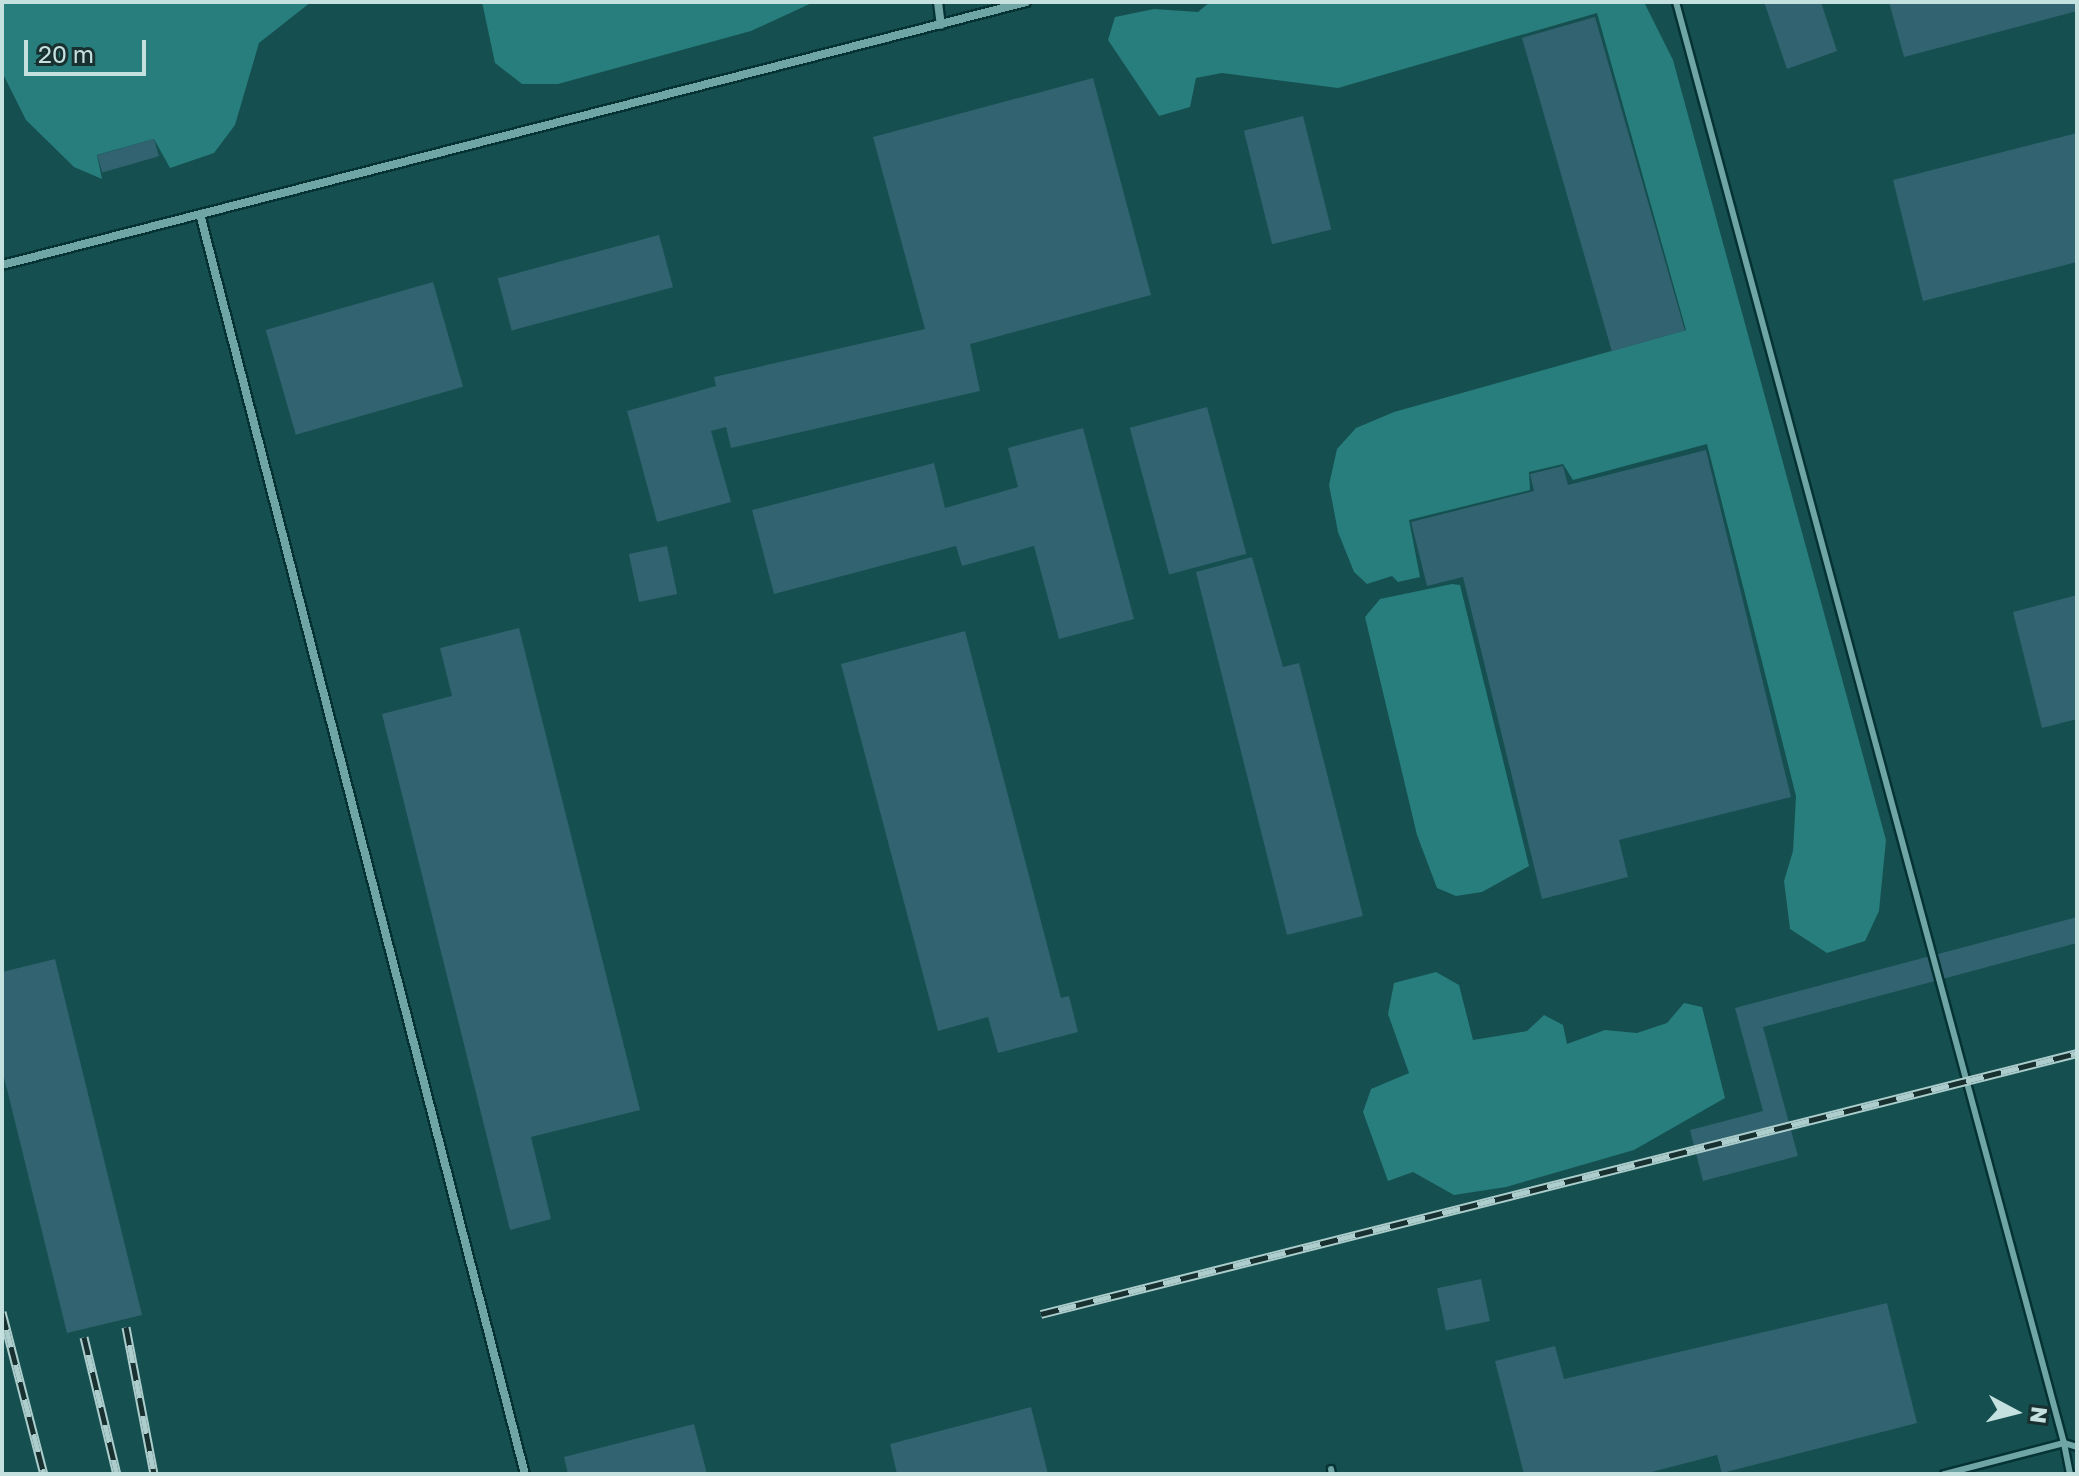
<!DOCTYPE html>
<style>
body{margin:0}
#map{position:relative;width:2079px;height:1476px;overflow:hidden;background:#154f4f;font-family:"Golos Text",sans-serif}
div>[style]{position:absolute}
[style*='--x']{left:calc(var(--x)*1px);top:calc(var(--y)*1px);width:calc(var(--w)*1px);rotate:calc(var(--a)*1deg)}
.green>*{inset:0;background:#287d7d}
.building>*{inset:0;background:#316370;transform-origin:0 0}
.roads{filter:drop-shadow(2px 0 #053233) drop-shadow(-2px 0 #053233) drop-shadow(0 2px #053233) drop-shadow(0 -2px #053233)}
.service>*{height:6px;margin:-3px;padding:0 3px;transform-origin:3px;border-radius:3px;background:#6fa6a5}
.minor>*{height:8px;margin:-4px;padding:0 4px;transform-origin:4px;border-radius:4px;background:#6fa6a5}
.rail>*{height:9px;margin-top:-4.5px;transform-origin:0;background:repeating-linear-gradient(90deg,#193030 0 18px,#adcdcc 0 36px);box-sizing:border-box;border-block:2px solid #adcdcc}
span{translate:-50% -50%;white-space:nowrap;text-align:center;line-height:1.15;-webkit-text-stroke:8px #193030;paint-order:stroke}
.frame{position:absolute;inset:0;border:4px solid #c4e0df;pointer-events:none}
.north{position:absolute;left:1975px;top:1372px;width:80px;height:80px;-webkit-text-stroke:6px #193030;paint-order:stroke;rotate:97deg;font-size:22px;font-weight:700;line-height:32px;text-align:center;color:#c4e0df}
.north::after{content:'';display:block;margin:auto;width:28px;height:36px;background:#c4e0df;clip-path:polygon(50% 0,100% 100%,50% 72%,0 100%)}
.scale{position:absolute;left:24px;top:40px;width:122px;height:36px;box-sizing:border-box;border:4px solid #c4e0df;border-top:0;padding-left:10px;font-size:24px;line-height:28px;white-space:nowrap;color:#c4e0df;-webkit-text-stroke:6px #193030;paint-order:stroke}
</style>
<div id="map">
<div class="green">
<i style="clip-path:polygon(2px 2px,311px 2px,259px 43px,235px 125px,214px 153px,170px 168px,154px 139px,97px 155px,102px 179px,74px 167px,26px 120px,2px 72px)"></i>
<i style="clip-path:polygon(482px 2px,814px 2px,751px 31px,558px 84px,522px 84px,495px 63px)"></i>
<i style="clip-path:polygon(1210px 2px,1644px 2px,1673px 60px,1886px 840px,1879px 911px,1865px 941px,1827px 953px,1790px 929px,1784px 881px,1793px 851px,1796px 796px,1707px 444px,1573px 480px,1563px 464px,1529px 472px,1530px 490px,1409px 520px,1420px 577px,1398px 582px,1392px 576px,1367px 584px,1354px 572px,1338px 532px,1329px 485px,1337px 449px,1356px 428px,1394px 412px,1686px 330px,1597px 13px,1338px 88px,1222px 73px,1196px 78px,1190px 107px,1159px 116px,1108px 40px,1115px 17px,1154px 9px,1198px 12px)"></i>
<i style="clip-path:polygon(1452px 584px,1460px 585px,1529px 866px,1482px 892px,1456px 896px,1437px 888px,1417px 835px,1365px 617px,1380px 599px)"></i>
<i style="clip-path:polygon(1436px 972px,1459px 985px,1473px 1040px,1527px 1031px,1544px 1015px,1563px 1025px,1567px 1044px,1605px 1030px,1637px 1033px,1667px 1023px,1684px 1003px,1702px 1007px,1725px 1098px,1634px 1150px,1506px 1187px,1454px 1195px,1413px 1172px,1388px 1181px,1363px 1112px,1371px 1089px,1409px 1073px,1388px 1014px,1394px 983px)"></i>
</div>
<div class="building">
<i style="clip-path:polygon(1764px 2px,1821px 2px,1837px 51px,1787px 69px)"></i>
<i style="clip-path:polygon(1889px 2px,2077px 2px,2077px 11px,1904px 57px)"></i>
<i style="left:1595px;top:17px;width:326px;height:76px;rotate:74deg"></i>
<i style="clip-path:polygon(1093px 78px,1151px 295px,970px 344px,980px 391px,731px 448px,726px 427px,711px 431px,731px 502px,657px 522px,627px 411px,716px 386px,714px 377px,925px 329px,873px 137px)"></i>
<i style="left:1303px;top:116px;width:117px;height:61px;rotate:76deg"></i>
<i style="clip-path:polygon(2077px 133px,2077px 262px,1923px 301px,1893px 180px)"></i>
<i style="left:154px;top:139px;width:18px;height:59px;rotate:74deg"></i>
<i style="left:659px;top:235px;width:54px;height:167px;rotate:75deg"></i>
<i style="left:433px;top:282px;width:109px;height:174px;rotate:74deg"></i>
<i style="left:1207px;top:407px;width:152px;height:80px;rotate:75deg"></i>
<i style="clip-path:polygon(1083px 428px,1134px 619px,1059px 639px,1034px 546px,962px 566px,956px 546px,774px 594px,752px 510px,934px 463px,945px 508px,1018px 487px,1008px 448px)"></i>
<i style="clip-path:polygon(1706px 450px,1791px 797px,1619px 840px,1628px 877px,1542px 899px,1463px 577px,1427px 586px,1411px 522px,1534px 491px,1530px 474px,1563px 466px,1568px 485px)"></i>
<i style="left:667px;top:546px;width:49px;height:39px;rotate:78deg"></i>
<i style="clip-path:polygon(1252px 557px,1283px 667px,1299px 663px,1363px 916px,1287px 935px,1196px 572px)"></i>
<i style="clip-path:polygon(2077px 595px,2077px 719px,2042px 728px,2013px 612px)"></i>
<i style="clip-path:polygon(519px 628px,640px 1110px,531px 1137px,551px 1219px,510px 1230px,382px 714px,452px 696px,440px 648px)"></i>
<i style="clip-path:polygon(965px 631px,1061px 998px,1069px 996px,1078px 1032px,998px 1053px,988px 1017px,938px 1031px,841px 664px)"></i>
<i style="clip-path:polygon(2077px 917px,2077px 943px,1763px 1027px,1798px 1156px,1703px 1181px,1690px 1130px,1763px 1111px,1735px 1008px)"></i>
<i style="clip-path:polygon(55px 959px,142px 1315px,67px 1333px,2px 1069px,2px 972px)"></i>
<i style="left:1481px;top:1279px;width:43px;height:45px;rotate:78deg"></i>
<i style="clip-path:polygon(1887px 1303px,1917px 1423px,1722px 1473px,1717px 1455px,1644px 1474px,1524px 1474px,1495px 1361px,1555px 1346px,1564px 1379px)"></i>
<i style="clip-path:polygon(1031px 1407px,1048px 1474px,897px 1474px,890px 1444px)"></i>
<i style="clip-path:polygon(694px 1424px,707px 1474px,568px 1474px,564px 1457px)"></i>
</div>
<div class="roads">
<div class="service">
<i style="--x:1676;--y:2;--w:1492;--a:74.93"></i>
<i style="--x:2064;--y:1443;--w:124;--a:165.5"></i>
<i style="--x:1331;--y:1469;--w:5;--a:79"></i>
<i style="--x:2070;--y:1474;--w:32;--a:-101"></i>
<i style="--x:2064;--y:1443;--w:14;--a:17"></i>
</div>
<div class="minor">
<i style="--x:938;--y:2;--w:23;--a:83"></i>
<i style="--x:200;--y:214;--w:1301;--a:75.54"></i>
<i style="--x:2;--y:265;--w:1057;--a:-14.4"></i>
</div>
</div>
<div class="rail">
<i style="--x:2;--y:1312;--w:167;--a:75.5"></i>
<i style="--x:1041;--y:1314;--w:1068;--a:-14.14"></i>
<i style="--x:126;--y:1327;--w:150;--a:79.2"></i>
<i style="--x:84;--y:1337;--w:141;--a:76.5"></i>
</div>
<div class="frame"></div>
<div class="north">N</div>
<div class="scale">20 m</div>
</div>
